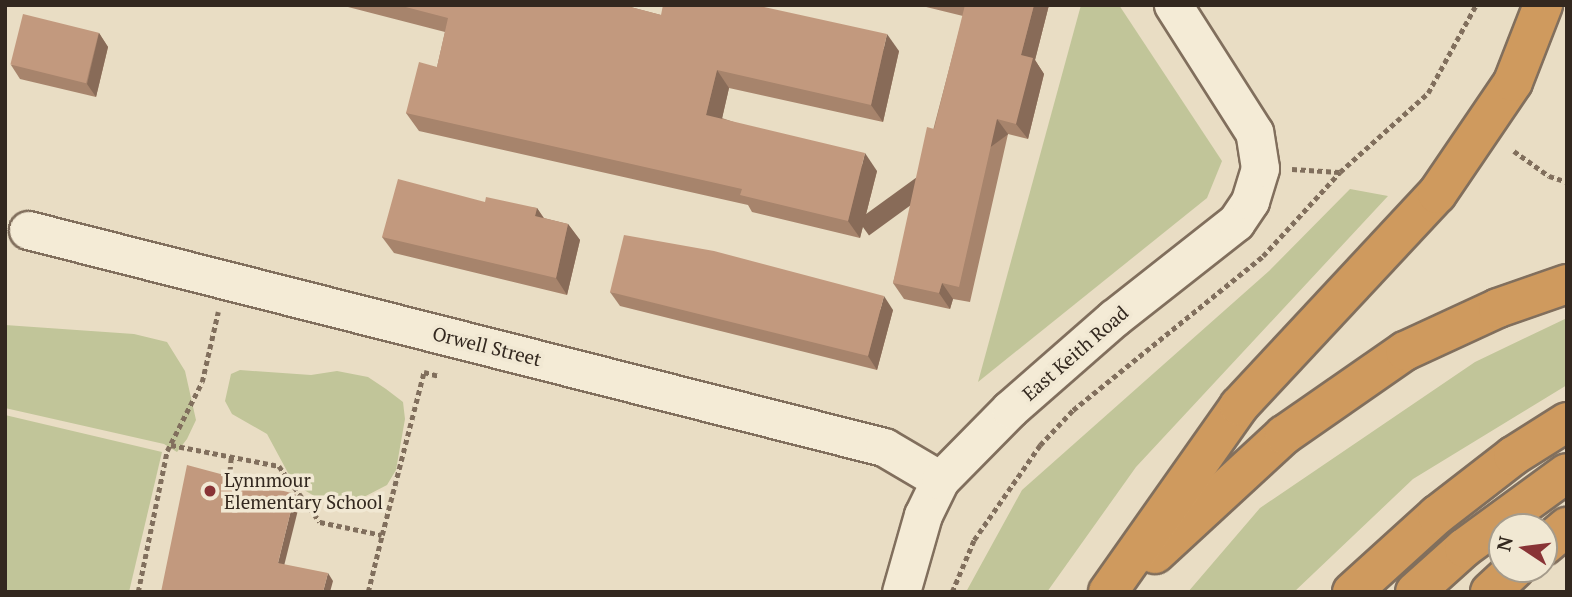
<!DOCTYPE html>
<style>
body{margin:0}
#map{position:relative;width:1572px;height:597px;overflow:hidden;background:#e9ddc4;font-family:"PT Serif",serif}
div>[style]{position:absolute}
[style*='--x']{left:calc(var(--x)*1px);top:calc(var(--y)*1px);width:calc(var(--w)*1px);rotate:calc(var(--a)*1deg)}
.green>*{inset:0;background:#c1c599}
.path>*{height:4.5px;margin-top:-2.25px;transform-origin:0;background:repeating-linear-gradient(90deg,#816f5d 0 5px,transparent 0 8.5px)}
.roads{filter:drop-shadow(2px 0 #816f5d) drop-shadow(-2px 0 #816f5d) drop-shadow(0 2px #816f5d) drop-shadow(0 -2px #816f5d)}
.minor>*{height:37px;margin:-18.5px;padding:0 18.5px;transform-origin:18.5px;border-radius:18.5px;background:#f4ebd6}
.motorway>*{height:38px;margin:-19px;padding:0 19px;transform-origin:19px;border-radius:19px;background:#cf9a5e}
.wall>*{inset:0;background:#a7846c}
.shaded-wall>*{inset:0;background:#886b58;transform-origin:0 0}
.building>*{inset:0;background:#c2997e;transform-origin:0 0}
.dots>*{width:19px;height:19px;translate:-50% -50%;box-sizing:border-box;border:4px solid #f1e8d3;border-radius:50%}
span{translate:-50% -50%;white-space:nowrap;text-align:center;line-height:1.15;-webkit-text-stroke:7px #f1e8d3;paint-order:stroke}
.street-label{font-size:19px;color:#33281f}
.poi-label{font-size:19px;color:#33281f}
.left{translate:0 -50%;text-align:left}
.frame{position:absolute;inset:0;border:7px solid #33281f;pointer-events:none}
.north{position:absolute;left:1488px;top:513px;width:70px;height:70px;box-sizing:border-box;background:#f1e8d3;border:2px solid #a59b8b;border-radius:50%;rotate:283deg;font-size:19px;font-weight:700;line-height:28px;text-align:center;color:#33281f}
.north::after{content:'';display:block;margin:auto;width:24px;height:32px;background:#893436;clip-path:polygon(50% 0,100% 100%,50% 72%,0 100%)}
</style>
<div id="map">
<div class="green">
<i style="clip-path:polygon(1081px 5px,1119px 5px,1222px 161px,1207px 198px,978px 382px)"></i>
<i style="clip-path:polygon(1350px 189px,1388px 196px,1136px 467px,1047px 592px,966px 592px,1022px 490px,1269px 271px)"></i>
<i style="clip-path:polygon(1567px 318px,1567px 385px,1413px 479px,1294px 592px,1188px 592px,1260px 508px,1475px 362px)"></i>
<i style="clip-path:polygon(5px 325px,134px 334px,167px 342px,185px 371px,196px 420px,187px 439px,177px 452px,164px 444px,5px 408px)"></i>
<i style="clip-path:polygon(240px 370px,311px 375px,337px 371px,368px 377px,386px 389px,403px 402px,405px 419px,396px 470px,387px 485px,360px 499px,316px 497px,294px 484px,267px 434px,232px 414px,225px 401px,231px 374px)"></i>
<i style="clip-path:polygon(5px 415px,162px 452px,129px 592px,5px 592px)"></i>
</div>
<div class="path">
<i style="--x:1514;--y:151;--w:43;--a:35.5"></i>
<i style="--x:1549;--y:176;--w:19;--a:18"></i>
<i style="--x:1292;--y:169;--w:47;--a:3.7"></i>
<i style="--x:171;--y:445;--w:110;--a:11"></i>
<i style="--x:279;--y:466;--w:69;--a:53.8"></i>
<i style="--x:320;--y:522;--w:63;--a:11.8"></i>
<i style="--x:382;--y:535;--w:168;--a:-75.6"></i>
<i style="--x:424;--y:372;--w:16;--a:15"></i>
<i style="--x:229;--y:480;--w:23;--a:-85"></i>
<i style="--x:138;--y:592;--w:144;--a:-78.4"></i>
<i style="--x:167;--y:451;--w:77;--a:-63.1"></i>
<i style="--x:202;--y:382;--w:72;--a:-77.1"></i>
<i style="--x:368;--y:592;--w:59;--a:-76.2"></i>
<i style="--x:952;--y:592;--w:56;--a:-67.1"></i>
<i style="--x:974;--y:540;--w:116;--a:-55.2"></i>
<i style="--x:1040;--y:445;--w:48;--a:-46.7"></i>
<i style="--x:1073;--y:410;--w:245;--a:-39"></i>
<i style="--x:1263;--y:256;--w:114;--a:-47.5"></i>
<i style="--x:1340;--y:172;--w:118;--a:-41.9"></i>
<i style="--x:1428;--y:93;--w:100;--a:-61.4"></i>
</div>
<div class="roads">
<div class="minor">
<i style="--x:28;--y:230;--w:883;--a:14.23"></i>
<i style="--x:884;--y:447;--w:65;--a:30.5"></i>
<i style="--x:901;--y:592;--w:80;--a:-74.1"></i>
<i style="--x:923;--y:515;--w:39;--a:-64"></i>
<i style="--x:940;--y:480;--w:100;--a:-45.4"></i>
<i style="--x:1010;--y:409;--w:138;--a:-41.2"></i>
<i style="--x:1114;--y:318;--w:155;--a:-38.2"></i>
<i style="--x:1236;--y:222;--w:25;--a:-56"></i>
<i style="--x:1250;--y:201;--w:34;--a:-73"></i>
<i style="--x:1260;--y:168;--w:36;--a:-99"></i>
<i style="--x:1254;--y:132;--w:151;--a:-122.5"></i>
</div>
<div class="motorway">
<i style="--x:1544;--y:546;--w:30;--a:-40"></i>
<i style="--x:1155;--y:554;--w:176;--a:-42.7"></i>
<i style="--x:1284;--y:435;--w:147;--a:-34.8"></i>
<i style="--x:1405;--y:351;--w:102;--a:-24.8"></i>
<i style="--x:1498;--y:308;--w:73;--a:-19.2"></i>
<i style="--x:1108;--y:592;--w:228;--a:-54.8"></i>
<i style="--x:1239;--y:406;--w:290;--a:-47"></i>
<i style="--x:1437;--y:194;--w:135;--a:-55.8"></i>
<i style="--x:1513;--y:82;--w:83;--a:-68.7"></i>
<i style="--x:1352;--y:592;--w:115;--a:-42.2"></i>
<i style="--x:1437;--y:515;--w:96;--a:-37.8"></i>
<i style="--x:1513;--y:456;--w:64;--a:-32.2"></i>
<i style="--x:1415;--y:592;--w:66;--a:-41.9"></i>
<i style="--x:1464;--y:548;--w:127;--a:-36.1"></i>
<i style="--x:1490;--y:592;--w:34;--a:-43"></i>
</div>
</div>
<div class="wall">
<i style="clip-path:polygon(347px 5px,623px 5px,661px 15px,899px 51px,883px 122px,729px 88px,722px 118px,877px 171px,860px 238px,752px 212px,748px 205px,419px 131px,406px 113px,437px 67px,445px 32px,348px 7px)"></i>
<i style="clip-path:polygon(918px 5px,1049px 5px,1035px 60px,1044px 74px,1028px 139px,1008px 134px,970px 302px,953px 299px,950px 309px,904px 299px,893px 283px,963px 16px)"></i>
<i style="clip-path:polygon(99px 33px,108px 47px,96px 97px,20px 79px,11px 65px)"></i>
<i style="clip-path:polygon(485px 202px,537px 208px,544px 218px,568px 224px,580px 240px,567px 295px,394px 253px,382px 237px)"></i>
<i style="clip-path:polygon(610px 292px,893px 310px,877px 370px,620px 306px)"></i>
</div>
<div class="shaded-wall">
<i style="clip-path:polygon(1034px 5px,1049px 5px,1035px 60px,1044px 74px,1028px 139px,1016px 124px,1021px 55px)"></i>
<i style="clip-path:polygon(99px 33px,108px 47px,96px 97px,87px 84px)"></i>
<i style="clip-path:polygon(887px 34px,899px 51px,883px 122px,871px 105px)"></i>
<i style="clip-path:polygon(717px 70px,729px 88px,719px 132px,706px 115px)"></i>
<i style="left:997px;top:119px;width:19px;height:172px;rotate:54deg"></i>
<i style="clip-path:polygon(865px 153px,877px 171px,860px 238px,848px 221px)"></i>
<i style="clip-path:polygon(537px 208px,548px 225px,535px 216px)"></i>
<i style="clip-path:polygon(568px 224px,580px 240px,567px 295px,556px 278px)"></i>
<i style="clip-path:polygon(942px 283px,953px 299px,950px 309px,939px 293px)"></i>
<i style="clip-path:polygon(884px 296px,893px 310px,877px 370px,868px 356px)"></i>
<i style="clip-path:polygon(295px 494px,300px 502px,283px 570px,278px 563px)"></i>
<i style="clip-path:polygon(328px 573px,333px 581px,330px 592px,323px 592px)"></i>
</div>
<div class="building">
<i style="clip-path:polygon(398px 5px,623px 5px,661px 15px,663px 5px,755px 5px,887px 34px,871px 105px,717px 70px,706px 115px,865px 153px,848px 221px,740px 195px,742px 189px,406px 113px,419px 62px,437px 67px,448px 18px)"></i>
<i style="clip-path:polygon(965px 5px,1034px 5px,1021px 55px,1033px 58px,1016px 124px,997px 119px,959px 287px,942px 283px,939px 293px,893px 283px,927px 127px,934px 129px)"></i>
<i style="left:23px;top:14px;width:78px;height:52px;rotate:14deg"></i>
<i style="clip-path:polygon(398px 179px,485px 202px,486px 197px,537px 208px,535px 216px,568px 224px,556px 278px,382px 237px)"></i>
<i style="clip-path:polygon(624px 235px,714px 251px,884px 296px,868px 356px,610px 292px)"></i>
<i style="clip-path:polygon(187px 465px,295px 494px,278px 563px,328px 573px,323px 592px,161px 592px)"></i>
</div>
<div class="dots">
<i style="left:210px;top:491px;background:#893436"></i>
</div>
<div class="street-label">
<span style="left:487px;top:346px;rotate:14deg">Orwell Street</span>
<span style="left:1075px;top:353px;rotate:-41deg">East Keith Road</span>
</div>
<div class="poi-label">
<span class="left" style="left:224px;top:491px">Lynnmour<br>Elementary School</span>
</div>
<div class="frame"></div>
<div class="north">N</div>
</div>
